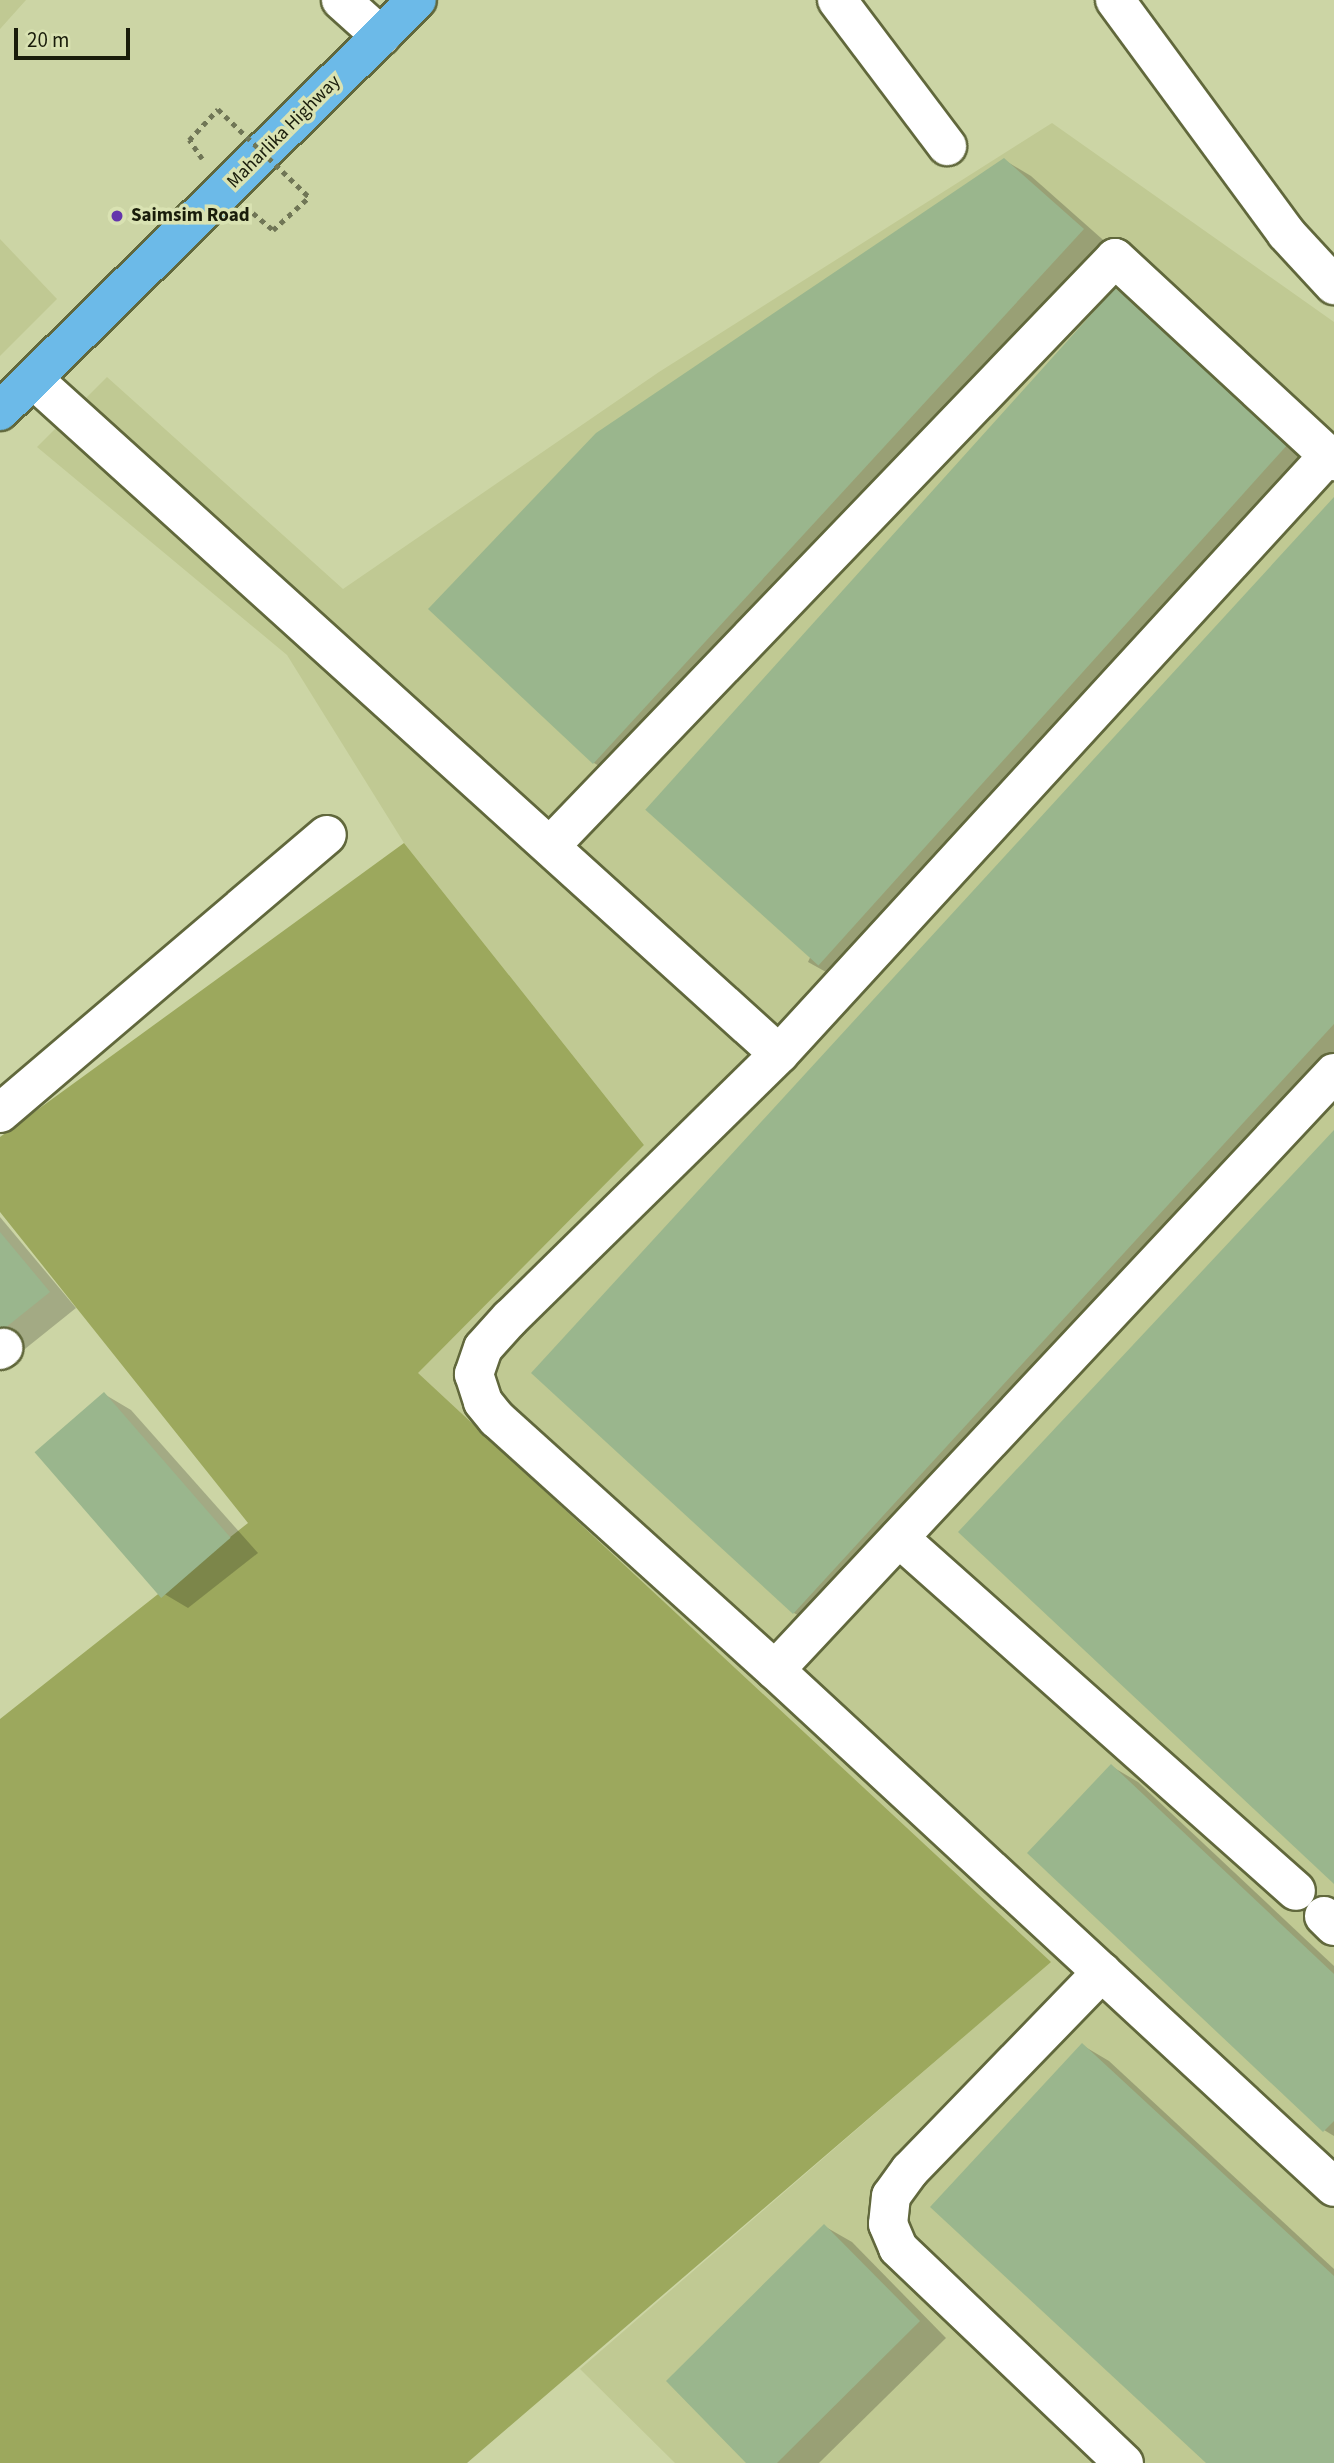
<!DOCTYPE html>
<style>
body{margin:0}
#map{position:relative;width:1334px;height:2463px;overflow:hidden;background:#ccd5a5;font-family:"Source Sans 3",sans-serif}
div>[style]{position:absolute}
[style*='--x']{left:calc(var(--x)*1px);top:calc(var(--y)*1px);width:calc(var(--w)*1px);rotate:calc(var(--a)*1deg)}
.built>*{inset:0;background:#c0c993}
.green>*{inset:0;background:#9ca85d}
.shadow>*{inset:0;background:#0003}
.building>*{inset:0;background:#9ab68d;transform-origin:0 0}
.path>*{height:4.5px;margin-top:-2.25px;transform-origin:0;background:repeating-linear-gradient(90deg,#707656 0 5px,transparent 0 10px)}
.roads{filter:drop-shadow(2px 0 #61683c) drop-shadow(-2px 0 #61683c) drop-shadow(0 2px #61683c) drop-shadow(0 -2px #61683c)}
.minor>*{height:38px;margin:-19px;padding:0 19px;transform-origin:19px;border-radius:19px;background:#fff}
.highway>*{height:38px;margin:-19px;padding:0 19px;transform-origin:19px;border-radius:19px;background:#6cbae8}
.path-bridge>*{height:4.5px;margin-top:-2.25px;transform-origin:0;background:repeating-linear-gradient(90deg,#707656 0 5px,transparent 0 10px)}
.dots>*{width:19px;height:19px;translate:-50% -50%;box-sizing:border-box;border:4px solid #d9e2b2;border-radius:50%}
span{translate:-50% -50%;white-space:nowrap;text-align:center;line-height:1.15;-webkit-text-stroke:7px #d9e2b2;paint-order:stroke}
.street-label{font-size:19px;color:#191c0a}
.poi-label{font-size:19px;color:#191c0a;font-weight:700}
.left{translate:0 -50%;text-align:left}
.scale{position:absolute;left:14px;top:28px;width:116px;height:32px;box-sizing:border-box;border:4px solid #191c0a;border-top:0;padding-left:9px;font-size:21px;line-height:24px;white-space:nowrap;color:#191c0a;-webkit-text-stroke:5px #d9e2b2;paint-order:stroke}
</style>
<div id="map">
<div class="built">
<i style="clip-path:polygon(0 0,26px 0,0 29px)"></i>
<i style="clip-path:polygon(1052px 123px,1334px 322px,1334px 2463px,675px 2463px,580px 2369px,1050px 1962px,417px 1373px,644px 1145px,404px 843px,287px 655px,37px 447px,107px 377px,343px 589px,659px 372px)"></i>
<i style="clip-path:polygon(0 239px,57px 299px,0 356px)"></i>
</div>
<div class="green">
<i style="clip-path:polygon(404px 843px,644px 1145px,418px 1373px,1051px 1962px,467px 2463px,0 2463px,0 1719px,248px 1523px,0 1212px,0 1137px)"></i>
</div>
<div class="shadow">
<i style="clip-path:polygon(1004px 160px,1031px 176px,1110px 246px,621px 779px,594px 763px,430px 609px)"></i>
<i style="clip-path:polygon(1115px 290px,1142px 306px,1313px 461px,835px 977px,808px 962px)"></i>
<i style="clip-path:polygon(1334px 500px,1334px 1069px,821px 1628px,794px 1613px,533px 1373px)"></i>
<i style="clip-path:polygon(0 1217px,76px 1308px,0 1369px)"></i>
<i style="clip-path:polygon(104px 1394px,131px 1410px,258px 1553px,188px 1608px,161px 1592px)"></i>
<i style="clip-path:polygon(1111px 1766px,1138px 1782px,1334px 1966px,1334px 2136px,1324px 2130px)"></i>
<i style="clip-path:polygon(1082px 2045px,1109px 2061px,1334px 2269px,1334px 2463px,1209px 2463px)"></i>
<i style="clip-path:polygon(824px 2226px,852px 2242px,946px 2338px,819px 2463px,749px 2463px)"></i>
</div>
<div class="building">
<i style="clip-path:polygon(1004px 158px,1084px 229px,593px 764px,428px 609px,596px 433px)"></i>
<i style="left:1115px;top:288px;width:233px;height:702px;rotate:42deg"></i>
<i style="clip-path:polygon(1334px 497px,1334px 1024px,793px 1614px,531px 1373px)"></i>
<i style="clip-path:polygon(1334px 1130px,1334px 1884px,958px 1532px)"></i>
<i style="clip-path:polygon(0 1232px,50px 1292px,0 1332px)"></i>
<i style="left:104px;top:1392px;width:193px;height:92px;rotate:49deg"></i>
<i style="clip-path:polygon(1111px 1764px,1334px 1974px,1334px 2121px,1323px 2132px,1027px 1853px)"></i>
<i style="clip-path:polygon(1082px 2043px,1334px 2276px,1334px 2463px,1206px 2463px,930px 2207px)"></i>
<i style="clip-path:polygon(824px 2224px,920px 2321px,777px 2463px,746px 2463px,666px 2381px)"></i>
</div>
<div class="path">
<i style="--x:202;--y:159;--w:23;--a:-124"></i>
<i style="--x:189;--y:140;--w:42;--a:-46.9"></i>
<i style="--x:253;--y:213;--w:26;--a:40"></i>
<i style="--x:273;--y:230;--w:49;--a:-42.5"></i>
</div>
<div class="roads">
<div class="minor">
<i style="--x:341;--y:0;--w:54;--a:42"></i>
<i style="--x:837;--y:0;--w:183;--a:53"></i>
<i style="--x:1115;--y:0;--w:289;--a:53.7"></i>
<i style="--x:1286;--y:233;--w:71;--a:47.3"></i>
<i style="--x:33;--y:379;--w:1006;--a:42.14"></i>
<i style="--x:1328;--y:456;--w:812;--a:132.55"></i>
<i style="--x:779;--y:1054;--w:377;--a:135.5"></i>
<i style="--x:510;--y:1318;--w:40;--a:132"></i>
<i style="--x:483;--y:1348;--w:28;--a:109"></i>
<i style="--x:474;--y:1374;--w:29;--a:72"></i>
<i style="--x:483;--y:1402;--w:22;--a:51"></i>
<i style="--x:497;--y:1419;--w:375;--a:42.1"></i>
<i style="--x:775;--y:1670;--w:761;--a:42.76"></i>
<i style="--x:551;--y:845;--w:814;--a:-46.14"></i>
<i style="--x:1115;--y:258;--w:299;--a:42.8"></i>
<i style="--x:0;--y:1113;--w:429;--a:-40.4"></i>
<i style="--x:0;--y:1350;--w:4;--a:-34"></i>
<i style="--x:899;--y:1538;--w:531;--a:41.64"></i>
<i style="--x:775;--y:1670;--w:818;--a:-46.88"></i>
<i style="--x:1324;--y:1916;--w:14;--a:45"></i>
<i style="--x:1102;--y:1972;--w:276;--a:134.1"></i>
<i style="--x:910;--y:2170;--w:32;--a:126"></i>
<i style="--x:891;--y:2196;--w:28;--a:96"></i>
<i style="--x:888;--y:2224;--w:26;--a:67"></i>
<i style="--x:898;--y:2248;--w:312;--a:43.6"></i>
</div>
<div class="highway">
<i style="--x:0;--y:411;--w:585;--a:-44.58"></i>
</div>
</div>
<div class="path-bridge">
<i style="--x:218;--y:109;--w:127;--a:44"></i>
</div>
<div class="dots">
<i style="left:117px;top:216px;background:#6435ac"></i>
</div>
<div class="street-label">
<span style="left:284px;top:132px;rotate:-45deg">Maharlika Highway</span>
</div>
<div class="poi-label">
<span class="left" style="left:131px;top:216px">Saimsim Road</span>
</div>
<div class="scale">20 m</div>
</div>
